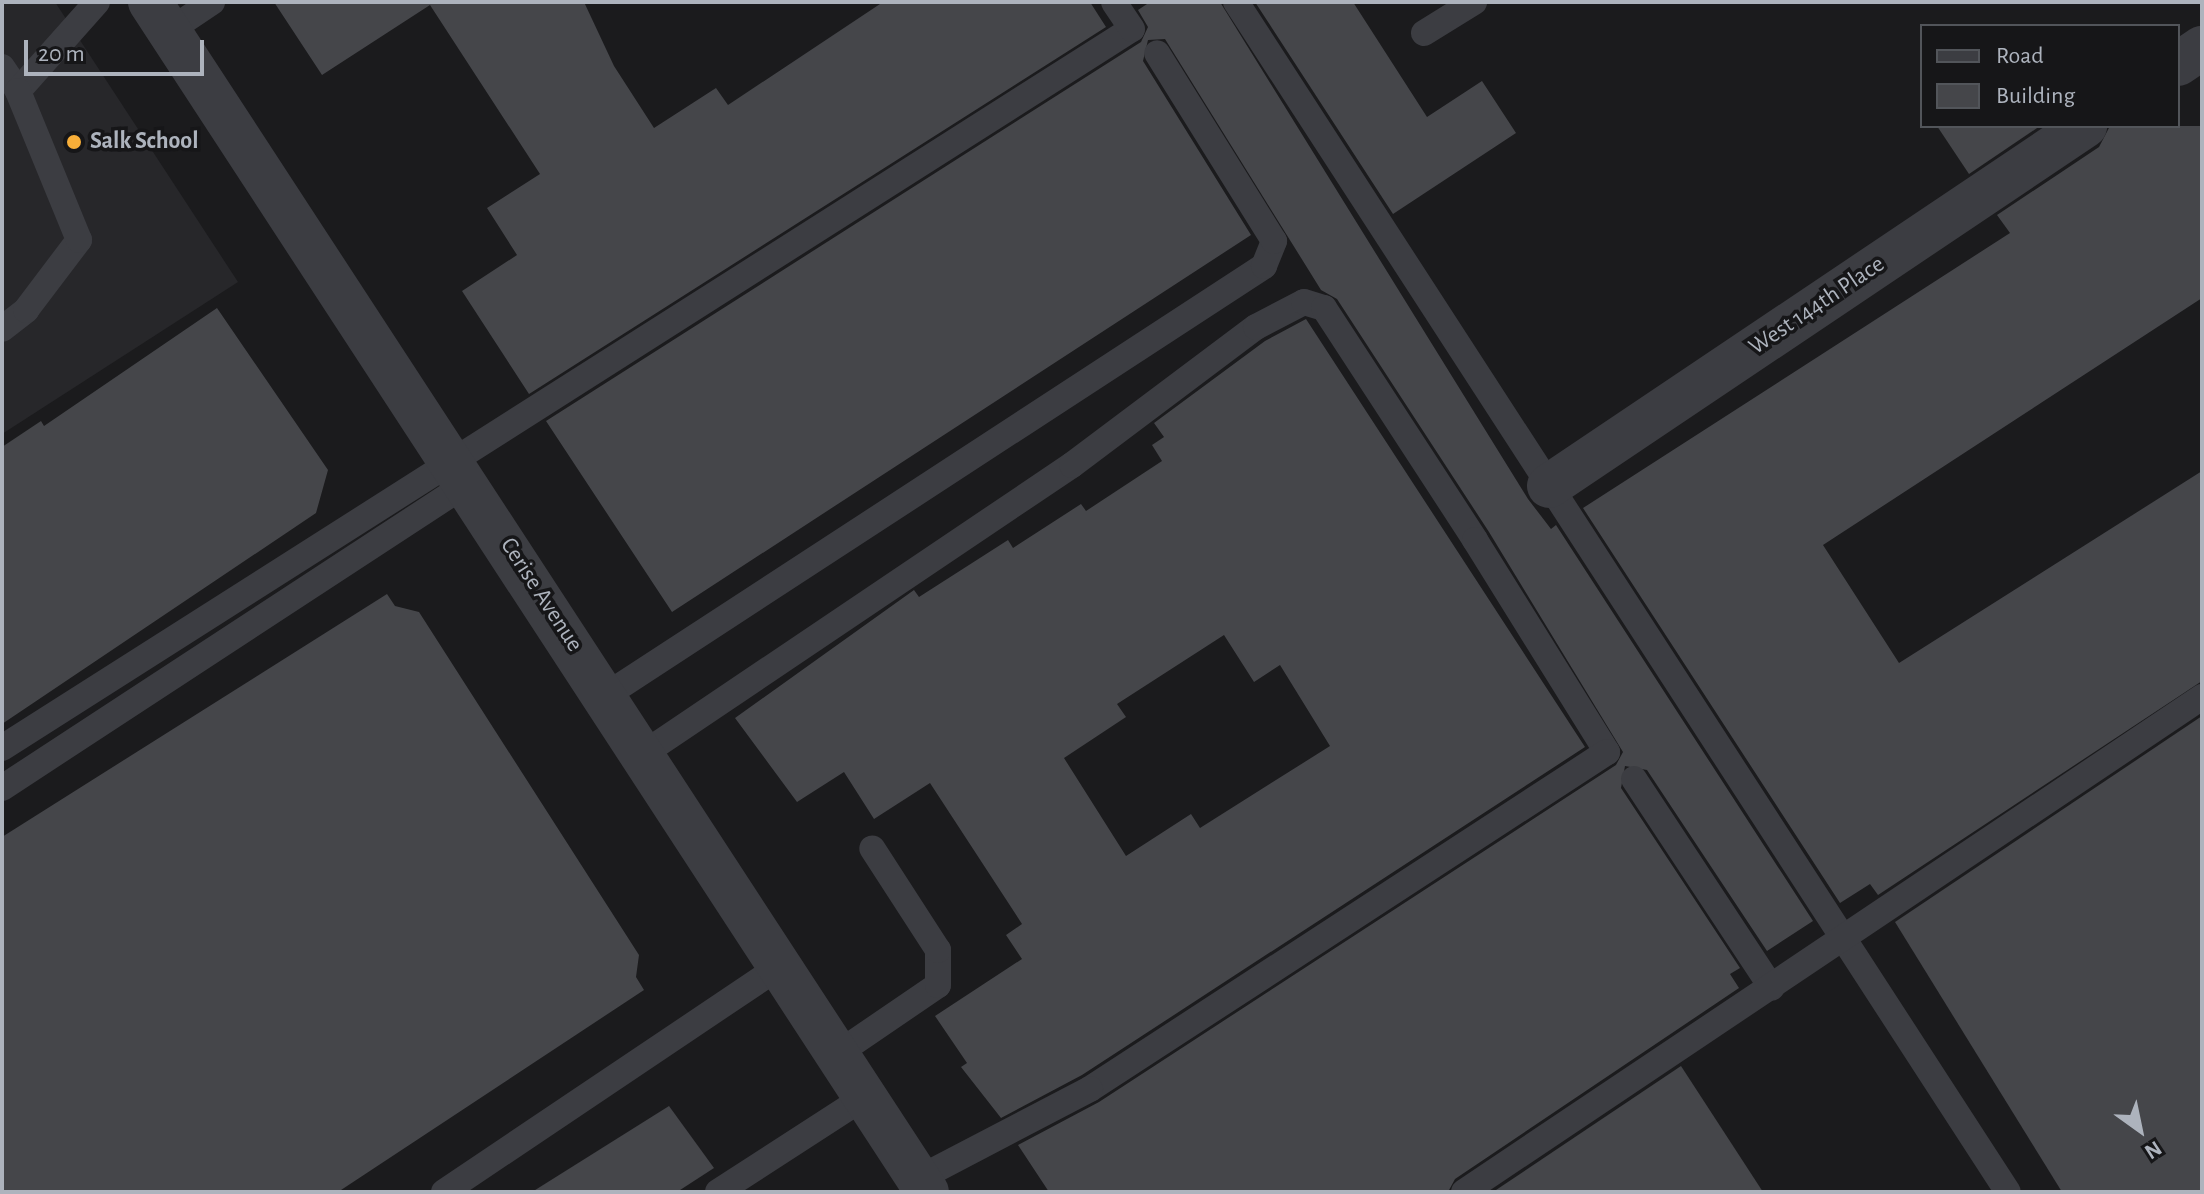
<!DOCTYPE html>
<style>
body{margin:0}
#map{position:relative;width:2204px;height:1194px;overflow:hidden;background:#1b1b1d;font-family:"Alegreya Sans",sans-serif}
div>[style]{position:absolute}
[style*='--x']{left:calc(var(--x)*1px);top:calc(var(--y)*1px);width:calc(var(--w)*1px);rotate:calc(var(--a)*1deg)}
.built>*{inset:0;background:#27272a}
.building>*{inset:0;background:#45464a}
.service>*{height:26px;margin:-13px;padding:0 13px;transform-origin:13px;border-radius:13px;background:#3c3d42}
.minor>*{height:44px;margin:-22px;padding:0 22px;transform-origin:22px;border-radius:22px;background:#3c3d42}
.dots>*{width:22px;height:22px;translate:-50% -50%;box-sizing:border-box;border:4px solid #161618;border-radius:50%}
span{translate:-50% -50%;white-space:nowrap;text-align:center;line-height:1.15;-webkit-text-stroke:7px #161618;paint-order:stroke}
.poi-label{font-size:24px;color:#adb3bd;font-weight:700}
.left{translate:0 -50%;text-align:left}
.street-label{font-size:24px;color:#adb3bd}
.frame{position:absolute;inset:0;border:4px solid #adb3bd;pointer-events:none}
.legend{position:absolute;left:1920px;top:24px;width:260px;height:104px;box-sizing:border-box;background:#161618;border:2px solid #52555a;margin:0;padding:10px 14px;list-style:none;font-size:24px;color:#adb3bd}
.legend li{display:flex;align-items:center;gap:16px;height:40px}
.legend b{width:40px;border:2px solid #52555a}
.north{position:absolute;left:2100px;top:1090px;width:80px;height:80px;-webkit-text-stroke:6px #161618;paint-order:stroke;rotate:147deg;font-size:22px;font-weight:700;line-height:32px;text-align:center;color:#adb3bd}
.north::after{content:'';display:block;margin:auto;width:28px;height:36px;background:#adb3bd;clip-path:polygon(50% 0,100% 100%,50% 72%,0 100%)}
.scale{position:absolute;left:24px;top:40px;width:180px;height:36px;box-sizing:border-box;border:4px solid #adb3bd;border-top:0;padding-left:10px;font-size:24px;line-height:28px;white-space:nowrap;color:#adb3bd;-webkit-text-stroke:6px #161618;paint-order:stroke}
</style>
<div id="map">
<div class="built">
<i style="clip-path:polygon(2px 2px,55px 2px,238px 282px,2px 434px)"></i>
</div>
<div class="building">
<i style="clip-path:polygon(274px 2px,584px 2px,614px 66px,654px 128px,716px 88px,728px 105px,883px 2px,1090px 2px,1106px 27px,529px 394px,462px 291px,517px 255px,487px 208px,540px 174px,430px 5px,322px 75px)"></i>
<i style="clip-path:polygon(1150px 2px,1220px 2px,1528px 499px,1551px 529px,1556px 525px,1813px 921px,1767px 951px,1647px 770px,1625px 766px,1621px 788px,1740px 968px,1730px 974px,1739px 988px,1455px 1179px,1448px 1192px,1049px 1192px,1018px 1145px,1099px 1102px,1616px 765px,1623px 752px,1489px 532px,1337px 299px,1321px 290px,1165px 39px,1148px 40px,1143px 61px,1251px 235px,672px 612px,546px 421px,1141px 42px,1148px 27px,1138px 10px)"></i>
<i style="clip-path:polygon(1255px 2px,1353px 2px,1427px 117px,1482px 81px,1516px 133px,1393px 214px)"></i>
<i style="clip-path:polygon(1937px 126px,2040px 126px,1969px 174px)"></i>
<i style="clip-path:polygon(2110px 126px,2202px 126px,2202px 298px,1823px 545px,1899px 663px,2202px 471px,2202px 681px,1878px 895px,1870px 884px,1840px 903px,1583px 508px,2010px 233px,1997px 215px,2099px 147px)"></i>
<i style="clip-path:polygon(217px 308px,328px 470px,316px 513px,2px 724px,2px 447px,41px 421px,44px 426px)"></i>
<i style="clip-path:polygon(evenodd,1306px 319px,1585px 747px,1082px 1075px,1001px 1118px,961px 1067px,967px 1063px,935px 1016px,1022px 959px,1006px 935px,1022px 924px,930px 783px,874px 819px,844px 772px,797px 802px,735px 718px,914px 590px,919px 597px,1008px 540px,1013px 548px,1081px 504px,1086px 511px,1162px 461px,1152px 445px,1164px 437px,1154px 423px,1265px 341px,1306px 319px,1224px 635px,1254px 682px,1280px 665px,1330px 746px,1200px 828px,1191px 814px,1126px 856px,1064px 758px,1126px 717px,1117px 704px,1224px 635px)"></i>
<i style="clip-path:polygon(387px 594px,395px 606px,419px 612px,639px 955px,636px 977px,644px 990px,338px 1192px,2px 1192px,2px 837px)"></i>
<i style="clip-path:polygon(2202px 716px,2202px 1192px,2062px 1192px,1895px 922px)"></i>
<i style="clip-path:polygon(1681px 1066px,1763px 1192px,1493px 1192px)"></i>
<i style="clip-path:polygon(669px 1106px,714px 1168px,677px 1192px,532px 1192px)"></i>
</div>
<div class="service">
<i style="--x:1236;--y:2;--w:1418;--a:57.03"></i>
<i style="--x:169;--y:31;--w:52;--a:-34"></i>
<i style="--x:1424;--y:33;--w:59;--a:-31.8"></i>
<i style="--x:2;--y:67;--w:29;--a:56"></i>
<i style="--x:18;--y:91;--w:119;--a:-48.4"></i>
<i style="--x:2;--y:329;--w:31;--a:-38"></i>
<i style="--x:26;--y:310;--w:88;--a:-52.9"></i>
<i style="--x:79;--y:240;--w:161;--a:-112.3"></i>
<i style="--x:605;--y:696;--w:787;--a:-33.12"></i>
<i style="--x:1264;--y:266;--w:27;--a:-68"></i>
<i style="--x:1274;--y:241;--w:221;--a:-121.9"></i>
<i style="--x:2;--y:748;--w:1339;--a:-32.47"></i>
<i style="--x:1132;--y:29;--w:32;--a:-124"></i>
<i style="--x:643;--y:754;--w:517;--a:-33.97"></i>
<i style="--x:1072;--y:465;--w:230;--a:-36.9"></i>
<i style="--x:1256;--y:327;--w:54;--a:-27.5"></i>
<i style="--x:1304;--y:302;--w:21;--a:17"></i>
<i style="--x:1324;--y:308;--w:277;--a:56.9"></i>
<i style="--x:1475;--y:540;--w:250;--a:58.1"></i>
<i style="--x:1607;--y:752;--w:617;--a:146.9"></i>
<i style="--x:1090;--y:1089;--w:194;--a:152.4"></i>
<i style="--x:1634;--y:779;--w:250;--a:56.6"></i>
<i style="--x:2;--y:788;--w:557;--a:-33.21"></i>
<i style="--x:837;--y:1054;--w:122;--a:-34.3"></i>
<i style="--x:938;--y:985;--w:35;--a:-90"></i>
<i style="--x:938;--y:950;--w:121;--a:-122.9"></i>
<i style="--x:444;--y:1192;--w:405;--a:-33.9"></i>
<i style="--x:718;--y:1192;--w:175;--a:-32.9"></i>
<i style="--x:1464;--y:1192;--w:889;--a:-33.85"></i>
</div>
<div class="minor">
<i style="--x:150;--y:2;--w:1421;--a:56.86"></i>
<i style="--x:2178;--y:64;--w:29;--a:-34"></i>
<i style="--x:1549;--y:486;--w:646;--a:-33.89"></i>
</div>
<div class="dots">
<i style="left:74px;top:142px;background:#f7ae39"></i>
</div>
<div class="poi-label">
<span class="left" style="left:90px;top:142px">Salk School</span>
</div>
<div class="street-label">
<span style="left:1817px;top:306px;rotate:-34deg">West 144th Place</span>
<span style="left:541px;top:595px;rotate:57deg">Cerise Avenue</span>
</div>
<div class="frame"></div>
<ul class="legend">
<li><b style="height:10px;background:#3c3d42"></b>Road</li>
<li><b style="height:22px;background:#45464a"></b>Building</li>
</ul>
<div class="north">N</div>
<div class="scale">20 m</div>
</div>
